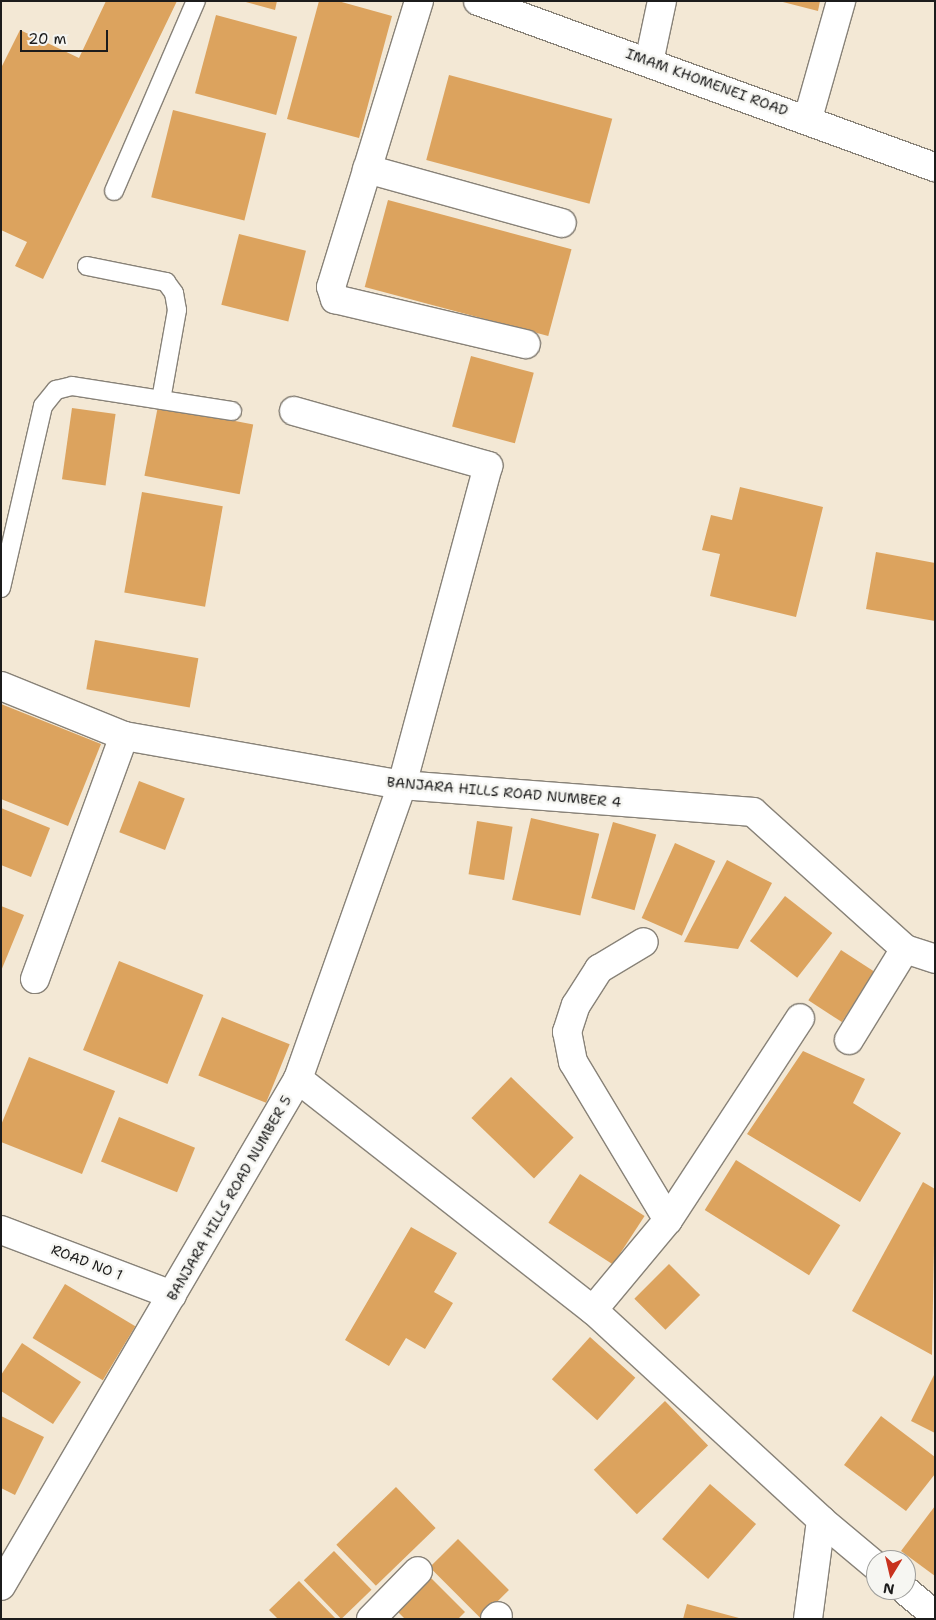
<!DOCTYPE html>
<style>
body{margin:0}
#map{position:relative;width:936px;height:1620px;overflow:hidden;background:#f3e8d5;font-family:"Shantell Sans",sans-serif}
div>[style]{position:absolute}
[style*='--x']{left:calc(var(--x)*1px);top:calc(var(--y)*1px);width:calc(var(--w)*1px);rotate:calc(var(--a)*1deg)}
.building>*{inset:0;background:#dca35e;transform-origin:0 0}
.roads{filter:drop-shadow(1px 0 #888278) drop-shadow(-1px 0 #888278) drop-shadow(0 1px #888278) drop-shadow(0 -1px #888278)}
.service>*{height:18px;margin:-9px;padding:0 9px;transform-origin:9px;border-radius:9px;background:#fff}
.minor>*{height:28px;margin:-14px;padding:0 14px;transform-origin:14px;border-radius:14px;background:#fff}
.tertiary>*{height:28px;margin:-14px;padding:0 14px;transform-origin:14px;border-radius:14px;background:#fff}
span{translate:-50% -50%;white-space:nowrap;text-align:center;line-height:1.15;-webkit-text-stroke:5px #f6f6f2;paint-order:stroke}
.street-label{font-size:14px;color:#1c1c1c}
.frame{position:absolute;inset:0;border:2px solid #1c1c1c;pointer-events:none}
.north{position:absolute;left:866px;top:1550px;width:50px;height:50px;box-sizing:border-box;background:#f6f6f2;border:1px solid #9f9f9c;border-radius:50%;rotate:189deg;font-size:14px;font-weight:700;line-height:20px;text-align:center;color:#1c1c1c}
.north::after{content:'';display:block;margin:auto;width:18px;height:22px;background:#c8321e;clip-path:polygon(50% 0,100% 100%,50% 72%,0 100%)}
.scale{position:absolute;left:20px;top:30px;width:88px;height:22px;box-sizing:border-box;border:2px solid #1c1c1c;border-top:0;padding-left:6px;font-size:15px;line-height:18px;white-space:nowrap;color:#1c1c1c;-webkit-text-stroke:4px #f6f6f2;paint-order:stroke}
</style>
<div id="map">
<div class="building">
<i style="clip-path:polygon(106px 1px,177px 1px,43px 279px,15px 266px,27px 242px,1px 230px,1px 68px,20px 30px,79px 58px)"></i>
<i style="clip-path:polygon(242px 1px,277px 1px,275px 10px)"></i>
<i style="clip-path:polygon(319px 1px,338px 1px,392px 16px,359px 138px,287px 119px)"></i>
<i style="clip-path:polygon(779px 1px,820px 1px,818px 11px)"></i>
<i style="left:216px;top:15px;width:84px;height:81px;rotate:15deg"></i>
<i style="left:449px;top:75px;width:169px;height:88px;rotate:15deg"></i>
<i style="left:173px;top:110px;width:96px;height:90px;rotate:14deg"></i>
<i style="left:388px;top:200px;width:190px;height:90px;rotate:15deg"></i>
<i style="left:239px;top:234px;width:69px;height:73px;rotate:14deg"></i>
<i style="left:471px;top:356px;width:65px;height:73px;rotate:15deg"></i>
<i style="left:158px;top:406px;width:97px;height:71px;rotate:11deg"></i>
<i style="left:72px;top:408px;width:44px;height:72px;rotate:8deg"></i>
<i style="clip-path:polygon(740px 487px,823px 507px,796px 617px,710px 596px,720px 554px,702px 550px,711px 515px,732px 520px)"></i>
<i style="left:142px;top:492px;width:82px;height:102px;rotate:10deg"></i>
<i style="clip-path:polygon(876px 552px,935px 563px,935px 621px,866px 609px)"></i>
<i style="left:95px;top:640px;width:105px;height:50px;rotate:10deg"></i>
<i style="clip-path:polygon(1px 704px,101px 744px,68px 826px,1px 799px)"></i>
<i style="left:139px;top:781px;width:49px;height:55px;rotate:21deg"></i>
<i style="clip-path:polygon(1px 808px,50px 828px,31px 877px,1px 865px)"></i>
<i style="left:531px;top:818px;width:70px;height:84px;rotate:13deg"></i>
<i style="left:477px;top:821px;width:36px;height:54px;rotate:9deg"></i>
<i style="left:613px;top:822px;width:45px;height:79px;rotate:16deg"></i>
<i style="left:675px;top:843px;width:44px;height:82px;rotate:24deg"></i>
<i style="clip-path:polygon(727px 860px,772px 883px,738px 949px,684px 942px)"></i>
<i style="left:785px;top:896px;width:60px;height:57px;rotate:38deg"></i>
<i style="clip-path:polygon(1px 906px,24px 915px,1px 971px)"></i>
<i style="left:841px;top:950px;width:40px;height:60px;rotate:33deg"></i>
<i style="left:119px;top:961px;width:91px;height:96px;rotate:22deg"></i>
<i style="left:222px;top:1017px;width:73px;height:63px;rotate:22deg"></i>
<i style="clip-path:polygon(803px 1051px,865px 1079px,853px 1103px,901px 1133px,860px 1202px,747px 1134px)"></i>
<i style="clip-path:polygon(29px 1057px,115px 1091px,82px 1174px,1px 1142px,1px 1125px)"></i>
<i style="left:511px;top:1077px;width:87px;height:57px;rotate:44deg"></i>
<i style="left:119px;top:1117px;width:82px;height:48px;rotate:22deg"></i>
<i style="left:736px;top:1160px;width:123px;height:59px;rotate:32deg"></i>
<i style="left:580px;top:1174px;width:77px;height:58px;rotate:33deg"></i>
<i style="clip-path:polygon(923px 1182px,935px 1189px,932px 1355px,852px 1311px)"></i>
<i style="clip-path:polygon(411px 1227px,457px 1253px,434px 1292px,453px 1303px,425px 1349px,406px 1338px,389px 1366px,345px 1340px)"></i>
<i style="left:669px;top:1264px;width:44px;height:49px;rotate:45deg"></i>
<i style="left:65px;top:1284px;width:82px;height:63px;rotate:31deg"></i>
<i style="left:590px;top:1337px;width:61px;height:57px;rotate:42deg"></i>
<i style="clip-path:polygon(22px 1343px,81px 1382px,53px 1424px,1px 1391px,1px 1375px)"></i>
<i style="clip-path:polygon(935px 1373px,935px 1433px,911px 1421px)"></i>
<i style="left:665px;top:1401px;width:62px;height:99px;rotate:46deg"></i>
<i style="clip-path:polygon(1px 1416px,44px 1437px,15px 1495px,1px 1488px)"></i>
<i style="clip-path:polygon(881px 1416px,935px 1457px,935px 1474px,906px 1511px,844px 1465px)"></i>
<i style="left:710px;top:1484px;width:61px;height:73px;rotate:41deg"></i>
<i style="left:396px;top:1487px;width:57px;height:83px;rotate:46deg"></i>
<i style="clip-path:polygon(935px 1506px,935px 1576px,901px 1551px)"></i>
<i style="left:458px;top:1539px;width:72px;height:40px;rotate:45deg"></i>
<i style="left:334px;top:1551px;width:54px;height:42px;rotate:46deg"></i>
<i style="clip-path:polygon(426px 1573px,465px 1612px,458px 1619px,405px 1619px,392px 1606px)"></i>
<i style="clip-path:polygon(299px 1581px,336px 1619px,278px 1619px,269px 1610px)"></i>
<i style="clip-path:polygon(687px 1604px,739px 1618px,739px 1619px,683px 1619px)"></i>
</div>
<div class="roads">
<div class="service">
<i style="--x:114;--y:191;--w:207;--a:-66.7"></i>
<i style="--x:87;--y:266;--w:81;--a:11.4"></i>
<i style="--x:166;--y:282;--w:14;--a:54"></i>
<i style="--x:174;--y:293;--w:17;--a:80"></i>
<i style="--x:177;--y:310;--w:91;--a:100.1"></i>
<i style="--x:1;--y:588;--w:187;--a:-77"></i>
<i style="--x:43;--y:406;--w:21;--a:-51"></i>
<i style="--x:56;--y:390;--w:16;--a:-14"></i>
<i style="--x:72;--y:386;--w:162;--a:8.9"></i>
</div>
<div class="minor">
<i style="--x:419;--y:1;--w:299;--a:107.1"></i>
<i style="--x:331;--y:287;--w:13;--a:72"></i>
<i style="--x:335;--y:299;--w:196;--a:13.3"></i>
<i style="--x:649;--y:62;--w:62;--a:-78"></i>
<i style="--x:808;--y:118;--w:122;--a:-74.2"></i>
<i style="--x:367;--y:169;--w:202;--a:15.5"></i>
<i style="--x:294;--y:411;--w:202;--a:15.8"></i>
<i style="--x:488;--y:466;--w:330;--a:105.1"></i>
<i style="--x:35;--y:979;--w:259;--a:-69.9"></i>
<i style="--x:849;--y:1040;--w:107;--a:-58.4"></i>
<i style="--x:298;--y:1079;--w:375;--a:38.1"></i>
<i style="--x:593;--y:1310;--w:310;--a:42.6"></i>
<i style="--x:668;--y:1220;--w:241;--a:-56.8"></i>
<i style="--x:1;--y:1230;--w:183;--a:20.8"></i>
<i style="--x:593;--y:1310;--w:117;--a:-50.2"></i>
<i style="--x:668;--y:1220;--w:184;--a:-121"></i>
<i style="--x:573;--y:1062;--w:31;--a:-101"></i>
<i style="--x:567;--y:1032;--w:28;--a:-72"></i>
<i style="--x:576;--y:1005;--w:43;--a:-57.4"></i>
<i style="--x:599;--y:969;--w:52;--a:-31"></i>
<i style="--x:905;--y:1590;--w:39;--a:40"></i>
<i style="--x:371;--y:1619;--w:67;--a:-45.6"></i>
<i style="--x:495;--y:1619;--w:4;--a:-45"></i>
<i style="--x:808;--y:1619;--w:100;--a:-82.5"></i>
<i style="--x:821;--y:1520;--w:72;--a:39.9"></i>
</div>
<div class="tertiary">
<i style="--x:478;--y:1;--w:486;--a:20"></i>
<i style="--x:1;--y:686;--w:133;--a:22.1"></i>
<i style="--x:124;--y:736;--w:282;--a:10"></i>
<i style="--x:402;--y:785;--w:352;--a:4.4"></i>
<i style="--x:753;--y:812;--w:205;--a:42"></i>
<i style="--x:905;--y:949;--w:32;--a:18"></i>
<i style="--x:1;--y:1586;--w:588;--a:-59.64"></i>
<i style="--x:298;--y:1079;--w:312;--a:-70.5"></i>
</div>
</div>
<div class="street-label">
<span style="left:707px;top:82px;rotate:20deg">IMAM KHOMENEI ROAD</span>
<span style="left:504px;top:792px;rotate:5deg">BANJARA HILLS ROAD NUMBER 4</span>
<span style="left:229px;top:1198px;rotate:-60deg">BANJARA HILLS ROAD NUMBER 5</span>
<span style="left:87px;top:1262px;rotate:21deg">ROAD NO 1</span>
</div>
<div class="frame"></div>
<div class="north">N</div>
<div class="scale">20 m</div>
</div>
